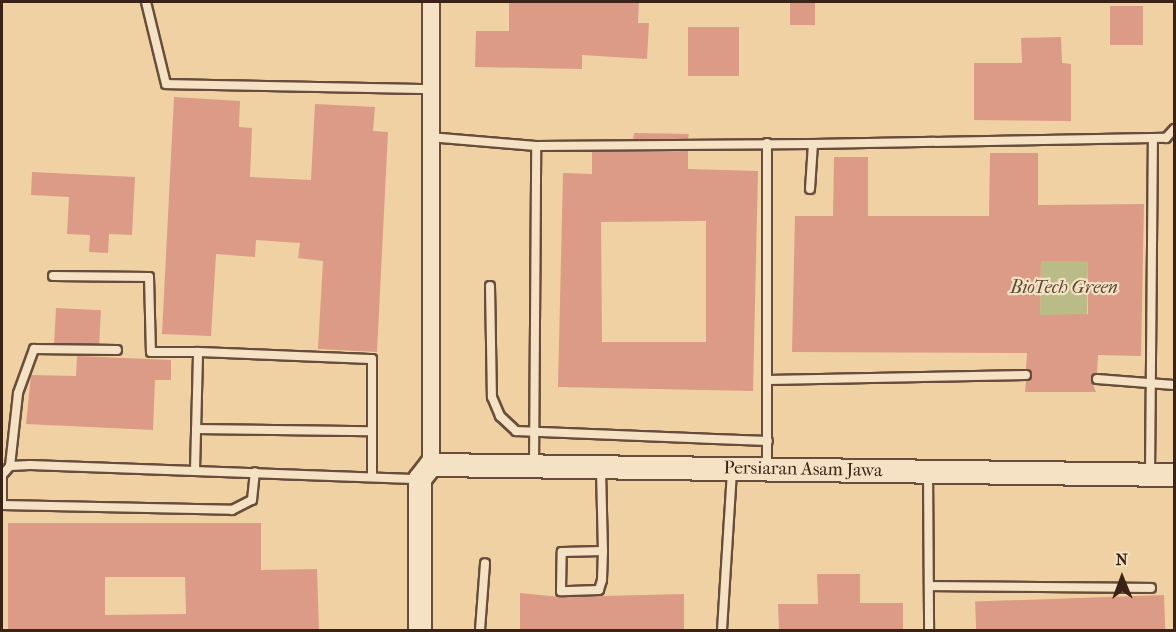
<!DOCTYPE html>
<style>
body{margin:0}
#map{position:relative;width:1176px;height:632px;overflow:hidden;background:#f0d1a4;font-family:"IM FELL French Canon",serif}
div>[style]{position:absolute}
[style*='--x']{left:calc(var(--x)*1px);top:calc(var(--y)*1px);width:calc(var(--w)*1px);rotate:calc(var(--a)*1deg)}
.green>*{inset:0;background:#b9bc86;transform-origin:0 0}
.building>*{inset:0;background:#db9b86;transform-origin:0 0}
.roads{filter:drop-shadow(2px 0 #684e3a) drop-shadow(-2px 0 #684e3a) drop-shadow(0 2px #684e3a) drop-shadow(0 -2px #684e3a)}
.lane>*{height:8px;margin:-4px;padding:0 4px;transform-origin:4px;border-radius:4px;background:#f5e1c4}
.street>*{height:16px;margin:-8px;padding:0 8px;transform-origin:8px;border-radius:8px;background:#f5e1c4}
.secondary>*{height:22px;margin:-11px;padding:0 11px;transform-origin:11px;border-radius:11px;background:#f5e1c4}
span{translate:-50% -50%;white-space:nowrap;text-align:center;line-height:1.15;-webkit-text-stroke:4.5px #f5e1c4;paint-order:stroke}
.park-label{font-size:18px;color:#5a4832;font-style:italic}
.street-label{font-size:18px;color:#3b2216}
.frame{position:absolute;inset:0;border:3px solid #3b2216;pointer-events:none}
.north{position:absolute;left:1092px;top:548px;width:60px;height:60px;-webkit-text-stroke:4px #f5e1c4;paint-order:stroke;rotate:359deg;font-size:16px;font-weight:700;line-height:24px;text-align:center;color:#3b2216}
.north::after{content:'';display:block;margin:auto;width:21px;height:27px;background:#3b2216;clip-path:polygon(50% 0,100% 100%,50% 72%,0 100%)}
</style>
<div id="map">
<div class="green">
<i style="left:1041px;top:261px;width:47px;height:54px;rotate:1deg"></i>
</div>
<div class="building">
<i style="clip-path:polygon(509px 2px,639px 2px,638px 23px,649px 23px,647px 59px,582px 55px,582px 69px,475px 67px,476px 31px,509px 31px)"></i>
<i style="left:790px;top:2px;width:25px;height:23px"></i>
<i style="left:1110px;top:6px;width:33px;height:39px"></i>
<i style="left:688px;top:27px;width:51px;height:49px"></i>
<i style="clip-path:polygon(1061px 37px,1062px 63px,1071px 64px,1071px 121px,974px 120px,974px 63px,1022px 63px,1021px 38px)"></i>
<i style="clip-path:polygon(174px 97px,240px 101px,239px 127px,252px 128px,250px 177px,311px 180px,315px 104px,375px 107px,373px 131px,388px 132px,377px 352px,318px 349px,323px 261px,298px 258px,300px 243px,256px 240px,255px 257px,216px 254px,211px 336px,162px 334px)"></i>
<i style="clip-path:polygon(634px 133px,689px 134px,688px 139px,633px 139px)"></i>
<i style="clip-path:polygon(evenodd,688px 151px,688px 169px,758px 171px,753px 391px,558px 387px,563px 173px,592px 174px,592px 152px,688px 151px,706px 221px,706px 342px,602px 342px,601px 222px,706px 221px)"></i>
<i style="clip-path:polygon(evenodd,990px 153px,1038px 153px,1038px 205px,1144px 204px,1141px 356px,1098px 355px,1097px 373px,1091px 379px,1096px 392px,1025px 392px,1026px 381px,1032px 375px,1026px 369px,1027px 353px,792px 352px,795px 216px,833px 216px,834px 157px,868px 157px,868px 216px,989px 216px,990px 153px,1041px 261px,1088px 262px,1088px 314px,1040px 315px,1041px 261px)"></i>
<i style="clip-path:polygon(32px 172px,135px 177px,132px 235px,109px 234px,108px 253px,89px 252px,90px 235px,67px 234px,69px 197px,31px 195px)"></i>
<i style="left:56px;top:308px;width:45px;height:35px;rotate:3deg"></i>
<i style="clip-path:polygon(77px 356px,171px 360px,171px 380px,155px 380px,153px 430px,26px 424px,31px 375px,76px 376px)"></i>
<i style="clip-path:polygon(evenodd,8px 523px,261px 523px,261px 570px,317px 569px,319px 630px,8px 630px,8px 523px,105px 577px,185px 577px,186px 614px,105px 615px,105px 577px)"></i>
<i style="clip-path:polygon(817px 574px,860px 574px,860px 603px,903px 603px,903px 630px,779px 630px,778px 604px,818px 604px)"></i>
<i style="clip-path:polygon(520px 593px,561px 597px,684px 594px,684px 630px,520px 630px)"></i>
<i style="left:1164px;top:595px;width:35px;height:189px;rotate:88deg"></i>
</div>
<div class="roads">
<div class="lane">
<i style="--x:146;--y:2;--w:84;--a:76.3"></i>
<i style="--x:166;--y:84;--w:264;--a:1.1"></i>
<i style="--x:429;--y:137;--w:107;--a:4.8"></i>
<i style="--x:536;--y:146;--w:277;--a:-0.4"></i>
<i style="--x:813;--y:144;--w:353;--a:-1"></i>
<i style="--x:1166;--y:138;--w:12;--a:-48"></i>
<i style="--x:767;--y:143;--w:326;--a:90"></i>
<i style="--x:810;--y:189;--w:45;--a:-86.2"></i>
<i style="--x:53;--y:276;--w:96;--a:0.6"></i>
<i style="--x:149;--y:277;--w:75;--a:88.5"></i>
<i style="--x:151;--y:352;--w:47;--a:0"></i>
<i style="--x:490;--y:286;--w:111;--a:89"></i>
<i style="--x:492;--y:397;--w:21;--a:67"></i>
<i style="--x:500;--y:416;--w:22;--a:43"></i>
<i style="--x:516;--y:431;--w:252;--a:2.3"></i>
<i style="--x:1097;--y:379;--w:77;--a:4.5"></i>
<i style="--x:768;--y:380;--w:258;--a:-1.1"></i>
<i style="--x:196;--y:429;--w:175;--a:0.7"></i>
<i style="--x:10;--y:466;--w:73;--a:-83.7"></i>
<i style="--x:18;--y:393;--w:47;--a:-70"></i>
<i style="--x:34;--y:349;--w:83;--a:0.7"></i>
<i style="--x:534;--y:466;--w:320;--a:-89.6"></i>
<i style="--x:195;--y:470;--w:118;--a:-88.5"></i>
<i style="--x:198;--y:352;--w:174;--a:2.3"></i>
<i style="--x:372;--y:359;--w:118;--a:90"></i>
<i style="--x:601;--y:470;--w:81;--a:88.6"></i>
<i style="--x:603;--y:551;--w:29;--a:92"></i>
<i style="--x:602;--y:580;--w:10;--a:107"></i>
<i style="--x:599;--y:590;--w:38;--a:178"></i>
<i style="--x:561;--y:591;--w:39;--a:-89"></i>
<i style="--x:562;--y:552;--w:41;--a:-1.4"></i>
<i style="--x:928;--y:472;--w:158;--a:89.6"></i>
<i style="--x:1150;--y:474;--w:336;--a:-89.5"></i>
<i style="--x:2;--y:475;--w:12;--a:-48"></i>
<i style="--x:10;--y:466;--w:20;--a:-3"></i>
<i style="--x:30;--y:465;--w:390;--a:2.1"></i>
<i style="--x:2;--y:477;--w:28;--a:90"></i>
<i style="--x:2;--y:505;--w:230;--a:1.2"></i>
<i style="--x:232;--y:510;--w:22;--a:-27"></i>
<i style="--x:252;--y:500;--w:28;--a:-84"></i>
<i style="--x:929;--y:586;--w:222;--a:0.5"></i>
<i style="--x:480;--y:630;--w:67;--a:-85.7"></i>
<i style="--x:722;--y:630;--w:161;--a:-86.4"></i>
</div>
<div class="street">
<i style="--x:431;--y:465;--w:463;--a:-90"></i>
</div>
<div class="secondary">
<i style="--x:420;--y:630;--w:151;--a:-90"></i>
<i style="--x:420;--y:479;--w:18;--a:-52"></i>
<i style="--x:431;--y:465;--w:743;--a:0.77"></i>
</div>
</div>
<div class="park-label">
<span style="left:1064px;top:288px">BioTech Green</span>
</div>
<div class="street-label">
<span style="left:803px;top:470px;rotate:1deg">Persiaran Asam Jawa</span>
</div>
<div class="frame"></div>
<div class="north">N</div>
</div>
